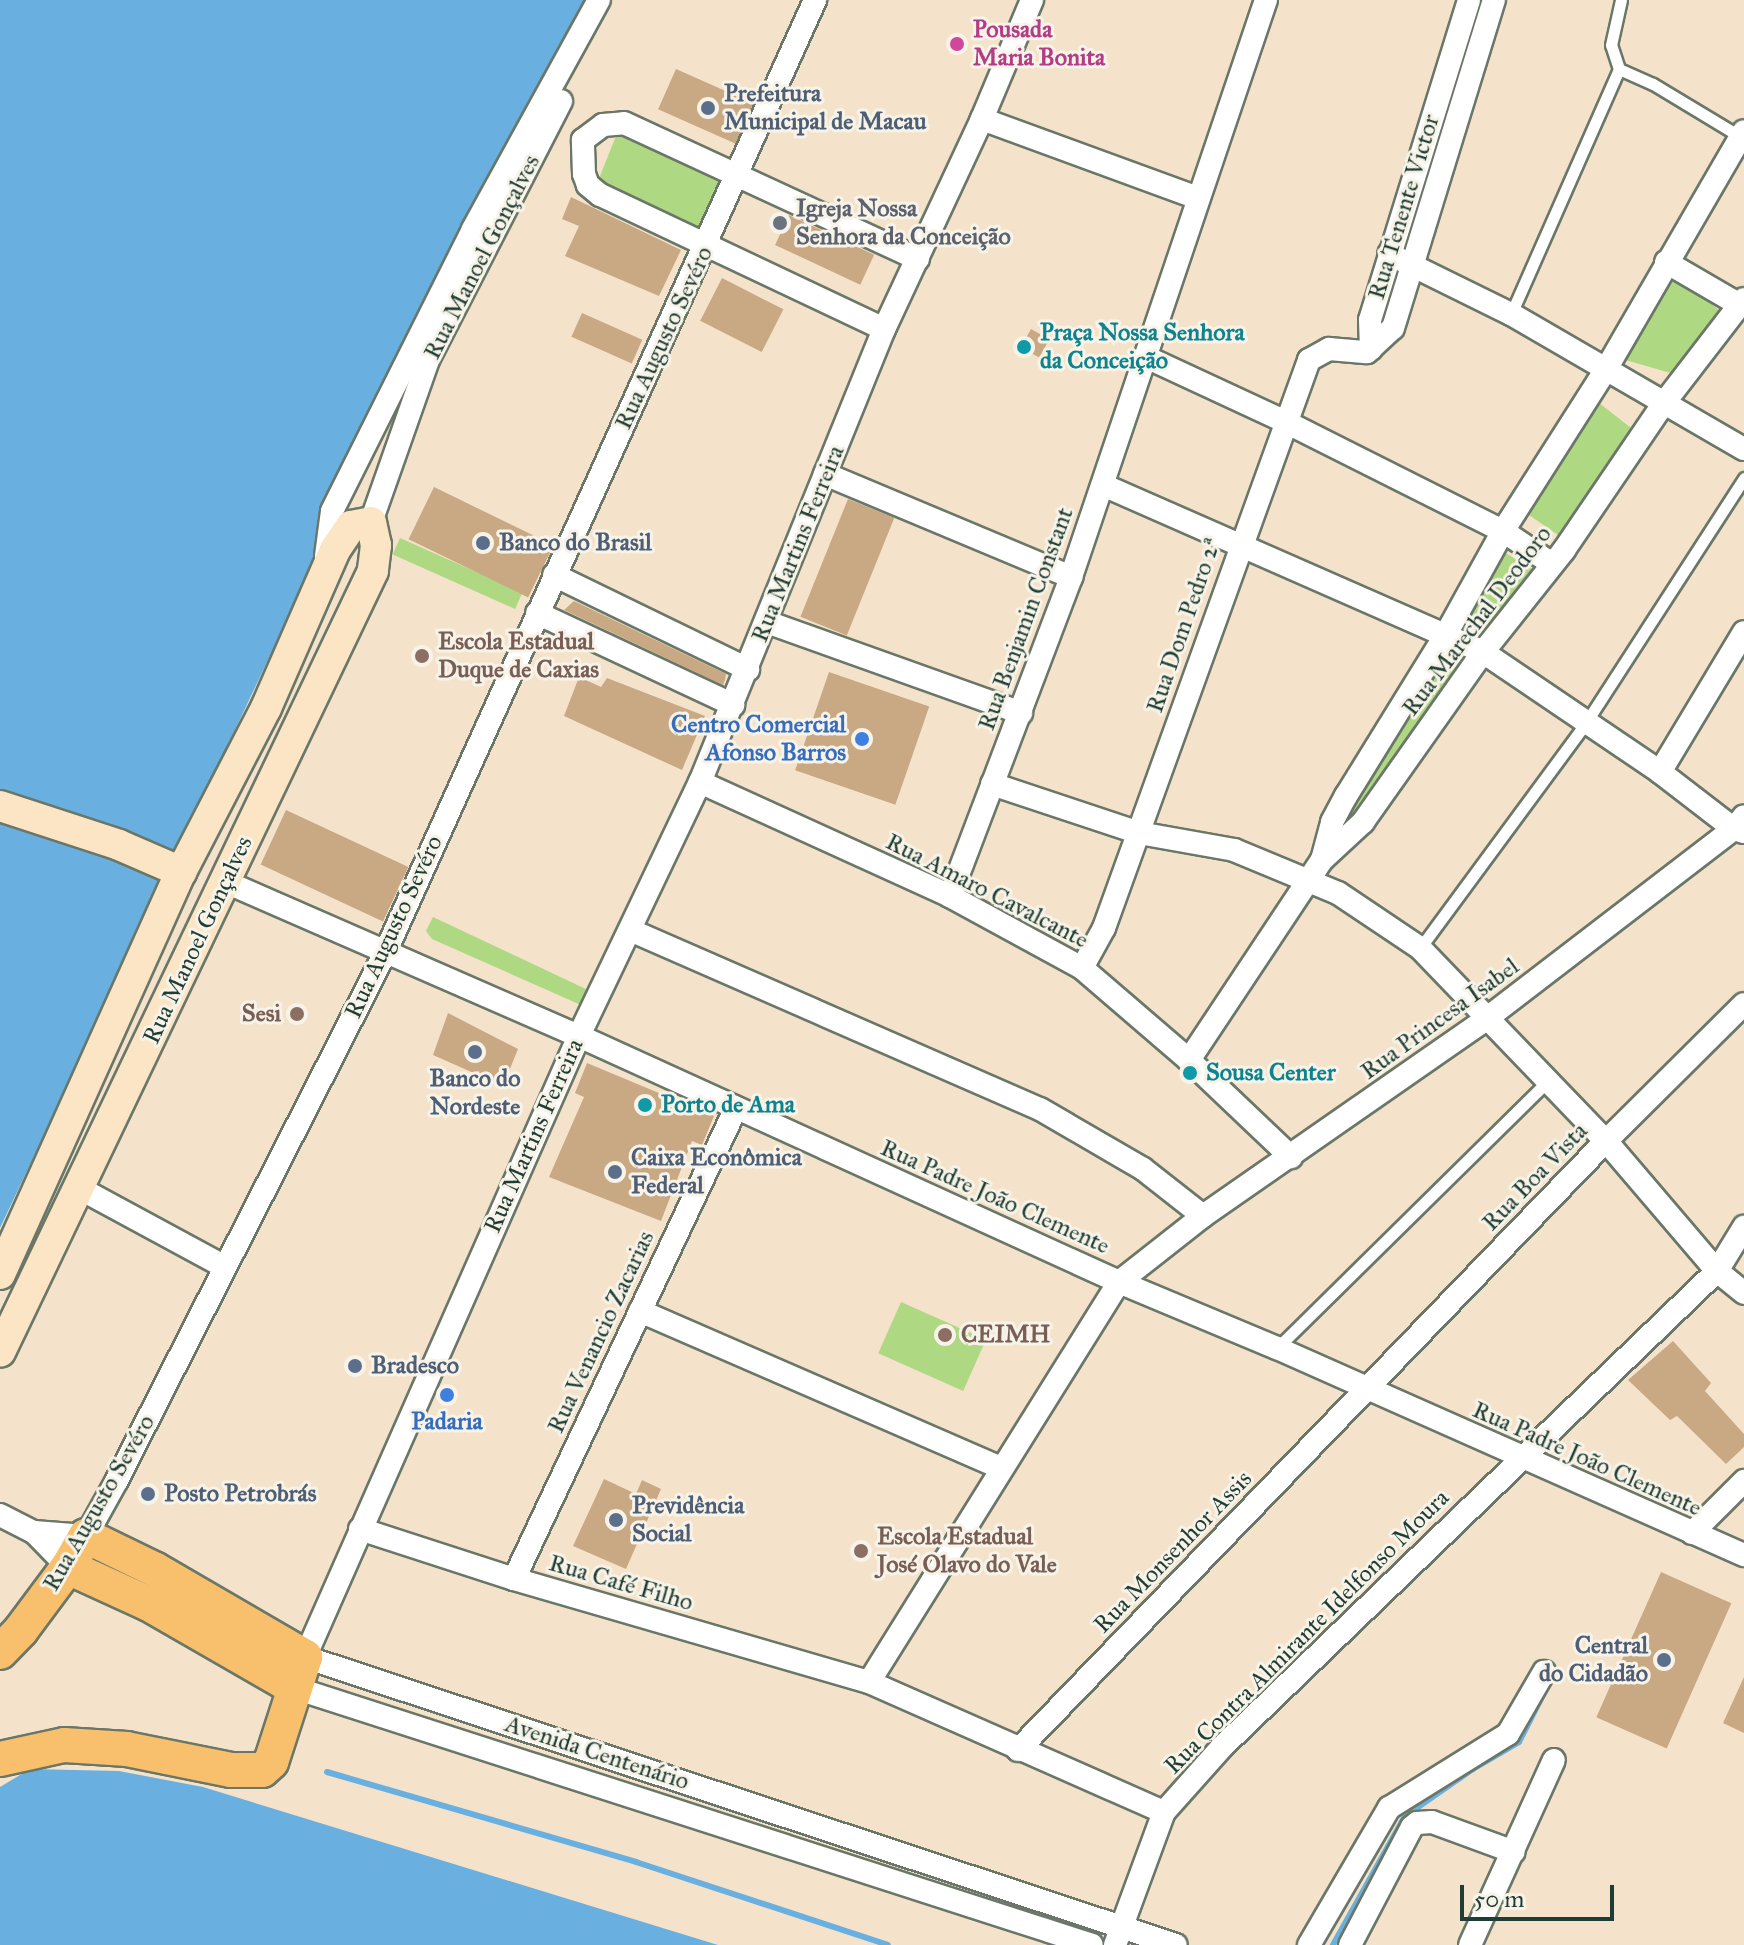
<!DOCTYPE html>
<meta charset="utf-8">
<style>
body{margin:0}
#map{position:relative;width:1744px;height:1945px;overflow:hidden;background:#f4e3ca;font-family:"IM FELL Great Primer",serif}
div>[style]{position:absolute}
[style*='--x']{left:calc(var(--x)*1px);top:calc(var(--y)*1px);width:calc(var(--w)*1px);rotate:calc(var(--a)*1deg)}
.green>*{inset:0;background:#afd883;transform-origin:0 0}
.water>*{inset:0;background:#69b0e0}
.stream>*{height:6px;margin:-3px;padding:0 3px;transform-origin:3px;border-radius:3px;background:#69b0e0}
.building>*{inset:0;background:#c9a884;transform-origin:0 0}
.roads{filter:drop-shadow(2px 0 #6a7768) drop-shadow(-2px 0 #6a7768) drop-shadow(0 2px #6a7768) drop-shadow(0 -2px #6a7768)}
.lane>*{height:11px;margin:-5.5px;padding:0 5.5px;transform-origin:5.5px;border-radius:5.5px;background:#fff}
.street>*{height:22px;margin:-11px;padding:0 11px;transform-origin:11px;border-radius:11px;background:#fff}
.secondary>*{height:30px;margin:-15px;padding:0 15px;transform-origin:15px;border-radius:15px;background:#fce5c4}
.primary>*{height:34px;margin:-17px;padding:0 17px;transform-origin:17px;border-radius:17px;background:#f8bf6c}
.dots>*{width:22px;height:22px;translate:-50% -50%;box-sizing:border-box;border:4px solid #f7f3e8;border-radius:50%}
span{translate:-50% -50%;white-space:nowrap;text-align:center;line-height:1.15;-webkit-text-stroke:6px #f7f3e8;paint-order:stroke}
.hotel-label{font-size:24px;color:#b23c85;font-weight:700}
.left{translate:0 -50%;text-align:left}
.service-label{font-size:24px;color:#4e5e75;font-weight:700}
.right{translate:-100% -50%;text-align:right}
.street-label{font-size:24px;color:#1f3d34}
.worship-label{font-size:24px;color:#5b616d;font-weight:700}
.culture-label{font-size:24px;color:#0d838f;font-weight:700}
.education-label{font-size:24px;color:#785e54;font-weight:700}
.shop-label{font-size:24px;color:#366cbe;font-weight:700}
.scale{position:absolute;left:1460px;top:1885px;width:154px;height:36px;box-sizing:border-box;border:4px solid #1f3d34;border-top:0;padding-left:10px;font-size:24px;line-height:28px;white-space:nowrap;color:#1f3d34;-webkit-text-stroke:6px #f7f3e8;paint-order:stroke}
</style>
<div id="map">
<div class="green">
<i style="clip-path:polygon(618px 131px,727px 180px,700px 231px,605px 188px,600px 176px)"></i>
<i style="clip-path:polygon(1676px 276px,1725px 315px,1674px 374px,1622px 359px)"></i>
<i style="clip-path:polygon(1594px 399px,1635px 431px,1561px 537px,1526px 513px)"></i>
<i style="left:400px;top:538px;width:134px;height:18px;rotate:24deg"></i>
<i style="clip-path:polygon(1502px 551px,1534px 570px,1492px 627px,1463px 627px)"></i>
<i style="clip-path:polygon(1437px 657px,1464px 664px,1361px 815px,1329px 847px)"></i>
<i style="clip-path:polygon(433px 917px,588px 990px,590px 997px,581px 1005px,432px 939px,426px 931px)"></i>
<i style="left:901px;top:1302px;width:93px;height:56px;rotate:24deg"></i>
</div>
<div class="water">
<i style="clip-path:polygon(0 0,594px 0,319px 511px,316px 558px,0 1228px)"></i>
<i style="clip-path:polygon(30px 1769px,119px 1771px,203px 1787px,718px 1945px,0 1945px,0 1787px)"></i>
</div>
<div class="stream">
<i style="--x:327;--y:1772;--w:322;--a:16.2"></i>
<i style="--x:636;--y:1862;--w:265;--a:18.2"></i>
<i style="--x:1333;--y:1945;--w:148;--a:-60.8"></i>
<i style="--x:1405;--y:1816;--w:83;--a:-34.7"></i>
<i style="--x:1473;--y:1769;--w:53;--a:-30.4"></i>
<i style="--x:1519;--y:1742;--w:55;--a:-63"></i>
</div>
<div class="building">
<i style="left:676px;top:69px;width:85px;height:44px;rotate:24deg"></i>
<i style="clip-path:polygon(571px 197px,681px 250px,659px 296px,565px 256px,579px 226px,562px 219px)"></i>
<i style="left:789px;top:215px;width:94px;height:33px;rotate:25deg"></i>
<i style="left:722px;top:278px;width:69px;height:48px;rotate:27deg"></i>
<i style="left:582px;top:313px;width:66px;height:26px;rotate:24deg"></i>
<i style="left:1031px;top:329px;width:21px;height:21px;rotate:29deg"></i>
<i style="left:434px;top:487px;width:133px;height:58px;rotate:26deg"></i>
<i style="left:848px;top:499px;width:50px;height:127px;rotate:22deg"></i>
<i style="clip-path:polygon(574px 601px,726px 674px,725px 680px,723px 685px,564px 610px)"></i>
<i style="left:829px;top:672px;width:106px;height:104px;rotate:19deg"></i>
<i style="clip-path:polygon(579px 677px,601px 687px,607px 678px,705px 716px,682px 770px,564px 716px)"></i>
<i style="left:286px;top:810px;width:135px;height:60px;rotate:25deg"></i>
<i style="clip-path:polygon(448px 1013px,518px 1049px,503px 1086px,433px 1055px)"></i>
<i style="clip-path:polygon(587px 1063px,714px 1116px,702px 1145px,692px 1141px,661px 1221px,549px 1177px,584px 1097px,575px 1093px)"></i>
<i style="clip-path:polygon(1673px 1341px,1711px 1383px,1705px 1391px,1744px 1434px,1744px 1447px,1726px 1464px,1677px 1416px,1670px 1420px,1628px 1380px)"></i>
<i style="clip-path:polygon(604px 1479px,636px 1494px,642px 1480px,661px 1489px,626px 1569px,573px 1546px)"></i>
<i style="left:1661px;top:1572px;width:77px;height:159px;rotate:24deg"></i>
<i style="clip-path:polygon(1744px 1677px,1744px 1733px,1723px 1723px)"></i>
</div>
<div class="roads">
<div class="lane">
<i style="--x:1619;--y:69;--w:25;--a:-108"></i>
<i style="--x:1611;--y:45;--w:46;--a:-77.5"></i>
<i style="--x:1511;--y:314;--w:268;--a:-66.2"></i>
<i style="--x:1619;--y:69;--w:37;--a:24"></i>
<i style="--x:1653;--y:84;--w:103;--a:31.1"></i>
<i style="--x:1420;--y:948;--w:278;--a:-53.6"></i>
<i style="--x:1585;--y:724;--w:293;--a:-57.1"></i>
<i style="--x:1277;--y:1348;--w:383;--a:-44.6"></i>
</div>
<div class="street">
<i style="--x:1032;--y:0;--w:129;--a:112.8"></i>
<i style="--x:982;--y:119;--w:232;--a:115"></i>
<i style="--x:884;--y:329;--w:489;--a:112.1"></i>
<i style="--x:700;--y:782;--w:281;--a:115.5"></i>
<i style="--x:579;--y:1036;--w:679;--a:113.81"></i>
<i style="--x:305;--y:1657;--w:917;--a:18.3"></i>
<i style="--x:982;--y:119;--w:230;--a:20.1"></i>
<i style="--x:1389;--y:254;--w:136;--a:26.2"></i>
<i style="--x:1511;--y:314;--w:269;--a:30.1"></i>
<i style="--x:1666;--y:262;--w:86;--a:30.2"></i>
<i style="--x:884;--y:329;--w:314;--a:-154.7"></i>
<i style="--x:600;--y:195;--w:16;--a:-140"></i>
<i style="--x:588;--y:185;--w:12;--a:-110"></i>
<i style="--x:584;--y:174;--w:34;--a:-92"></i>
<i style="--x:583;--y:140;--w:25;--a:-37"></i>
<i style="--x:603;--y:125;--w:21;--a:-5"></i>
<i style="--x:624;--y:123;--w:324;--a:24.8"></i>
<i style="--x:1371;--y:349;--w:29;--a:-92"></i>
<i style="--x:1370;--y:320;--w:335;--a:-72.8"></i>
<i style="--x:1146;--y:357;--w:152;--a:24.9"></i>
<i style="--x:1284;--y:421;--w:245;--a:26.7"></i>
<i style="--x:1503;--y:531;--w:59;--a:34"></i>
<i style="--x:825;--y:474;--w:267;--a:22.7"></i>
<i style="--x:1103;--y:485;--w:415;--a:23.7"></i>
<i style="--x:1483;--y:652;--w:214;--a:34.1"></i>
<i style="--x:1660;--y:772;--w:93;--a:37.6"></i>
<i style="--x:1734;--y:829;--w:10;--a:17"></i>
<i style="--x:371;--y:522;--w:172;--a:-70.6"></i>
<i style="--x:428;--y:360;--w:291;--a:-62.8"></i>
<i style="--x:326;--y:556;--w:45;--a:-82.4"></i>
<i style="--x:332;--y:511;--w:315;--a:-63.4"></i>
<i style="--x:473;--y:229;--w:261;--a:-61.2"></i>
<i style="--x:554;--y:575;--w:216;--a:25.9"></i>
<i style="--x:537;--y:613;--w:217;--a:25.1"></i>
<i style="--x:767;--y:622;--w:270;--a:19.7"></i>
<i style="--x:1660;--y:772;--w:163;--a:-59"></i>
<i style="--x:700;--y:782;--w:275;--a:24.5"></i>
<i style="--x:950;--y:896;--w:150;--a:28.6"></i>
<i style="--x:1082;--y:968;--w:141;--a:40.7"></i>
<i style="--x:1189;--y:1060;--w:141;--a:43.6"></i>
<i style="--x:992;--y:784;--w:155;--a:18.4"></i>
<i style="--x:1139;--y:833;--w:97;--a:10.1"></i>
<i style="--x:1234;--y:850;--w:113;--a:22.5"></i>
<i style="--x:1338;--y:893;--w:99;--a:33.9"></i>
<i style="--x:1420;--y:948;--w:268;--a:46.1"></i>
<i style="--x:1606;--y:1141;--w:171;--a:49.5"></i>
<i style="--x:1717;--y:1271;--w:35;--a:39"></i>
<i style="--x:1322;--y:860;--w:39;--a:-75"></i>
<i style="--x:1332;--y:822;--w:30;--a:-62"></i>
<i style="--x:1346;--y:796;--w:188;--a:-58.3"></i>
<i style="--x:1445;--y:636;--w:120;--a:-61.1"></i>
<i style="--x:1503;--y:531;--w:190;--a:-57.5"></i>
<i style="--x:1605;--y:371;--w:277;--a:-59.9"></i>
<i style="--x:226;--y:882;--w:385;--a:23.6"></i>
<i style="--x:579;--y:1036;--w:593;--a:24.49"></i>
<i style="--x:1119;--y:1282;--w:171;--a:22.7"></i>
<i style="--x:1277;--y:1348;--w:511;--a:23.91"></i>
<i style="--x:950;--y:896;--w:341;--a:-69.2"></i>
<i style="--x:1071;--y:577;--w:609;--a:-71.33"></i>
<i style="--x:630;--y:930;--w:447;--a:23.6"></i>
<i style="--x:1040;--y:1109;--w:119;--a:30.2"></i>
<i style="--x:1143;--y:1169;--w:76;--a:38.1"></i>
<i style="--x:1082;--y:968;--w:46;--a:-61.2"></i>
<i style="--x:1104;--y:928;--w:604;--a:-70.15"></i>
<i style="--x:1309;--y:360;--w:23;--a:-29"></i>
<i style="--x:1329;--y:349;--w:38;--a:5"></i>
<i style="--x:1367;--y:352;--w:35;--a:-43"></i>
<i style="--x:1393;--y:328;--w:343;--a:-72.9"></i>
<i style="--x:1189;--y:1060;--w:240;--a:-56.4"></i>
<i style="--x:1322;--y:860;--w:56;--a:-42.8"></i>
<i style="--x:1363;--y:822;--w:208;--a:-54.8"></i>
<i style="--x:1483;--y:652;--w:130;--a:-51.5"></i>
<i style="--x:1564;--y:550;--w:178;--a:-55.8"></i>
<i style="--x:1664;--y:403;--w:131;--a:-52.4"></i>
<i style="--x:79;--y:1188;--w:164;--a:28.4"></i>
<i style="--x:640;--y:1311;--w:394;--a:23.5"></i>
<i style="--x:0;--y:1515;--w:38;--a:27"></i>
<i style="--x:34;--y:1532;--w:49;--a:45.8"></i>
<i style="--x:360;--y:1529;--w:162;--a:18"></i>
<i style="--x:514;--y:1579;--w:370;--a:16.2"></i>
<i style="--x:869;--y:1682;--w:322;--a:23.8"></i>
<i style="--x:34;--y:1532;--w:52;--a:4.4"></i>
<i style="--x:86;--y:1536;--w:64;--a:-61"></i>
<i style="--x:117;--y:1480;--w:591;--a:-63.04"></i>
<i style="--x:385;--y:953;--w:1046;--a:-65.71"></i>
<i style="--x:1692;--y:1533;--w:74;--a:-45"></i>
<i style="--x:514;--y:1579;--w:521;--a:-64.76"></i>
<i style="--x:869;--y:1682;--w:472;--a:-58"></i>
<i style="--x:1119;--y:1282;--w:107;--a:-38.2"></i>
<i style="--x:1203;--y:1216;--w:345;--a:-34.8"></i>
<i style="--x:1486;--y:1019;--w:312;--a:-37.5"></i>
<i style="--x:1734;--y:829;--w:16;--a:-52"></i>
<i style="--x:295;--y:1688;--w:837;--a:17.87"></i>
<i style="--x:1018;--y:1750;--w:847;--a:-46.01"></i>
<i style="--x:1606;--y:1141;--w:194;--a:-44.8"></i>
<i style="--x:1115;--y:1945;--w:142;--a:-69.8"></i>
<i style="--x:1164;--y:1812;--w:87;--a:-48.3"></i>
<i style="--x:1222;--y:1747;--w:687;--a:-43.88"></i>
<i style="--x:1717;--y:1271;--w:52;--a:-58.5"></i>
<i style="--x:1309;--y:1945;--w:159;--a:-59.7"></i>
<i style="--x:1389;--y:1808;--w:140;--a:-31.9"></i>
<i style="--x:1508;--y:1734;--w:72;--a:-59.9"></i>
<i style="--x:1350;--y:1945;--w:133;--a:-62.3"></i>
<i style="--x:1412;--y:1827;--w:6;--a:-39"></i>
<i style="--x:1417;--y:1823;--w:15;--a:-4"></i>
<i style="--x:1432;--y:1822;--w:87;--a:20.1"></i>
<i style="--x:1470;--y:1945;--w:203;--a:-65.6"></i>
</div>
<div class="secondary">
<i style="--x:0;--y:806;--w:125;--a:18.1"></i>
<i style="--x:119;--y:845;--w:68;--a:23.5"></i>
<i style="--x:0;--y:1274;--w:441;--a:-65.8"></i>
<i style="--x:181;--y:872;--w:185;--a:-62.6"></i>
<i style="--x:266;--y:708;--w:172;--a:-66.4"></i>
<i style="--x:335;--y:550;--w:29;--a:-56"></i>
<i style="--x:351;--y:526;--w:20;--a:-11"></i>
<i style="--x:371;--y:522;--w:24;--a:78"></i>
<i style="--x:376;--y:545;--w:26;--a:97"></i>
<i style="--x:373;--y:571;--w:865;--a:115.53"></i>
</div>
<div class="primary">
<i style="--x:68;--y:1567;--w:89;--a:24.6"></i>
<i style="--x:149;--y:1604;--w:168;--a:29.9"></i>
<i style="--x:0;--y:1652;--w:30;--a:-46"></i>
<i style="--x:21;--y:1630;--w:79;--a:-53.3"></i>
<i style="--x:68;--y:1567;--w:36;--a:-60"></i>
<i style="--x:86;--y:1536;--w:76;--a:25.9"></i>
<i style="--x:154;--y:1569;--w:175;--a:30.2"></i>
<i style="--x:305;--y:1657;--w:110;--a:107.9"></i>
<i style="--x:271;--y:1762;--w:12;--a:138"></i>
<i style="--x:262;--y:1770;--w:31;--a:180"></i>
<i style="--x:231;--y:1770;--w:106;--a:-168.6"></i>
<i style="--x:127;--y:1749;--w:63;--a:-176.4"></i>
<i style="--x:64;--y:1745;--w:66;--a:167.7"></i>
</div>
</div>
<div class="dots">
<i style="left:957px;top:44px;background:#d1479c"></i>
<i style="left:708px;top:108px;background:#5c6f8a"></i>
<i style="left:780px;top:223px;background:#6b7280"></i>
<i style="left:1024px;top:347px;background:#0f9aa8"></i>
<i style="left:483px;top:543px;background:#5c6f8a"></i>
<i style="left:422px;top:656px;background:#8d6e63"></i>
<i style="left:862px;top:739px;background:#3f7fe0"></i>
<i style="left:297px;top:1014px;background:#8d6e63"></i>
<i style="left:475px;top:1052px;background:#5c6f8a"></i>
<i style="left:1190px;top:1073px;background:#0f9aa8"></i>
<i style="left:645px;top:1105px;background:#0f9aa8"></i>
<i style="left:615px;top:1172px;background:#5c6f8a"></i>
<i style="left:945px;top:1335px;background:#8d6e63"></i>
<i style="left:355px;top:1366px;background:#5c6f8a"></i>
<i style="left:447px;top:1395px;background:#3f7fe0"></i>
<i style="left:148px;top:1494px;background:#5c6f8a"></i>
<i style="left:616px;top:1520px;background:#5c6f8a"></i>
<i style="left:861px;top:1551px;background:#8d6e63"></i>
<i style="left:1664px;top:1660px;background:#5c6f8a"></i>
</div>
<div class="hotel-label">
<span class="left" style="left:973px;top:44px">Pousada<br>Maria Bonita</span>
</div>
<div class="service-label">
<span class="left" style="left:724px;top:108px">Prefeitura<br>Municipal de Macau</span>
<span class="left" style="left:499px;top:543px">Banco do Brasil</span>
<span style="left:475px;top:1093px">Banco do<br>Nordeste</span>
<span class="left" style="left:631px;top:1172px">Caixa Econômica<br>Federal</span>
<span class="left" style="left:371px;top:1366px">Bradesco</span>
<span class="left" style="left:164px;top:1494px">Posto Petrobrás</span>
<span class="left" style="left:632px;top:1520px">Previdência<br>Social</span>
<span class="right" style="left:1648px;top:1660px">Central<br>do Cidadão</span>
</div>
<div class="street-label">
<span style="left:1404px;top:207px;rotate:-73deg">Rua Tenente Victor</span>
<span style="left:482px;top:257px;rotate:-63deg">Rua Manoel Gonçalves</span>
<span style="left:664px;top:338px;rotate:-65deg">Rua Augusto Sevéro</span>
<span style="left:798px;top:544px;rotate:-68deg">Rua Martins Ferreira</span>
<span style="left:1026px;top:619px;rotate:-70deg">Rua Benjamin Constant</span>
<span style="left:1477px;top:621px;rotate:-53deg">Rua Marechal Deodoro</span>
<span style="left:1184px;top:625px;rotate:-71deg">Rua Dom Pedro 2ª</span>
<span style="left:987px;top:891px;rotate:27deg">Rua Amaro Cavalcante</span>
<span style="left:394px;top:927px;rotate:-65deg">Rua Augusto Sevéro</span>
<span style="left:198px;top:940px;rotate:-65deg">Rua Manoel Gonçalves</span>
<span style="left:1440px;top:1019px;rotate:-36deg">Rua Princesa Isabel</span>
<span style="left:534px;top:1136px;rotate:-66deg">Rua Martins Ferreira</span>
<span style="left:1535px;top:1177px;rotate:-46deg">Rua Boa Vista</span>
<span style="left:995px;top:1197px;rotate:24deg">Rua Padre João Clemente</span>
<span style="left:601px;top:1332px;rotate:-65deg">Rua Venancio Zacarias</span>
<span style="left:1587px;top:1459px;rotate:24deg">Rua Padre João Clemente</span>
<span style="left:99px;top:1503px;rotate:-60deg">Rua Augusto Sevéro</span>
<span style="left:1173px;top:1552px;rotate:-46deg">Rua Monsenhor Assis</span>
<span style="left:621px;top:1583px;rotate:16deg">Rua Café Filho</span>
<span style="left:1307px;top:1632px;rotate:-45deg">Rua Contra Almirante Idelfonso Moura</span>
<span style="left:597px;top:1753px;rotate:18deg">Avenida Centenário</span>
</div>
<div class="worship-label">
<span class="left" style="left:796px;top:223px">Igreja Nossa<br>Senhora da Conceição</span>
</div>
<div class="culture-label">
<span class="left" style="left:1040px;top:347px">Praça Nossa Senhora<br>da Conceição</span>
<span class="left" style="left:1206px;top:1073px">Sousa Center</span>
<span class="left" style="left:661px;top:1105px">Porto de Ama</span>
</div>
<div class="education-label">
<span class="left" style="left:438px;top:656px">Escola Estadual<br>Duque de Caxias</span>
<span class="right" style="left:281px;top:1014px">Sesi</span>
<span class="left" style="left:961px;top:1335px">CEIMH</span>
<span class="left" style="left:877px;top:1551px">Escola Estadual<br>José Olavo do Vale</span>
</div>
<div class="shop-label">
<span class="right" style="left:846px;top:739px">Centro Comercial<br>Afonso Barros</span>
<span style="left:447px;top:1422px">Padaria</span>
</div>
<div class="scale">50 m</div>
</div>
